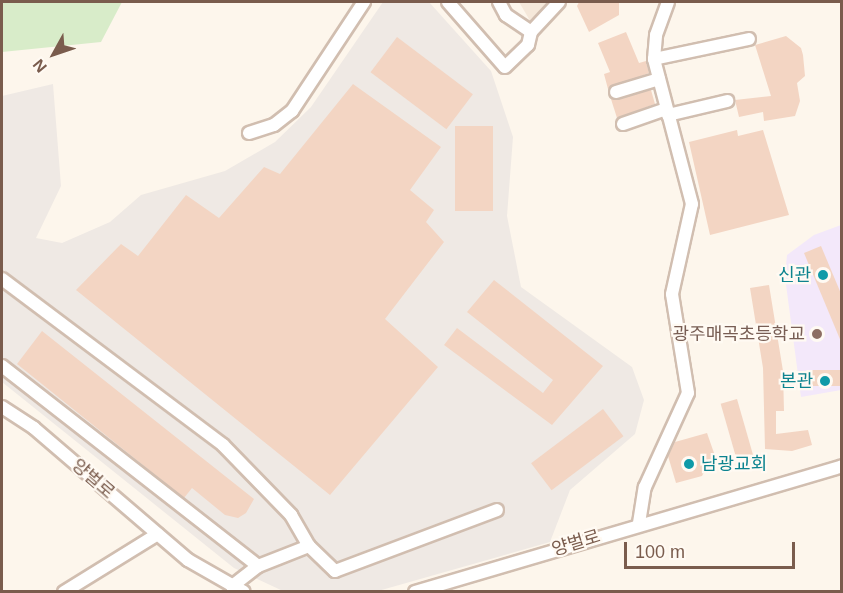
<!DOCTYPE html>
<meta charset="utf-8">
<style>
body{margin:0}
#map{position:relative;width:843px;height:593px;overflow:hidden;background:#fdf6ec;font-family:Helvetica,"Noto Sans KR",sans-serif}
div>[style]{position:absolute}
[style*='--x']{left:calc(var(--x)*1px);top:calc(var(--y)*1px);width:calc(var(--w)*1px);rotate:calc(var(--a)*1deg)}
.residential>*{inset:0;background:#f5e8da}
.industrial>*{inset:0;background:#efe9e4}
.education>*{inset:0;background:#f3e8fa}
.green>*{inset:0;background:#d8ecc9}
.building>*{inset:0;background:#f3d5c3;transform-origin:0 0}
.roads{filter:drop-shadow(2px 0 #d1beb0) drop-shadow(-2px 0 #d1beb0) drop-shadow(0 2px #d1beb0) drop-shadow(0 -2px #d1beb0)}
.minor>*{height:12px;margin:-6px;padding:0 6px;transform-origin:6px;border-radius:6px;background:#fff}
.dots>*{width:16px;height:16px;translate:-50% -50%;box-sizing:border-box;border:3px solid #fffaf3;border-radius:50%}
span{translate:-50% -50%;white-space:nowrap;text-align:center;line-height:1.15;-webkit-text-stroke:4.5px #fffaf3;paint-order:stroke}
.culture-label{font-size:18px;color:#0d838f}
.right{translate:-100% -50%;text-align:right}
.left{translate:0 -50%;text-align:left}
.education-label{font-size:18px;color:#785e54}
.street-label{font-size:18px;color:#7a5c4d}
.frame{position:absolute;inset:0;border:3px solid #7a5c4d;pointer-events:none}
.north{position:absolute;left:24px;top:24px;width:60px;height:60px;-webkit-text-stroke:4px #fffaf3;paint-order:stroke;rotate:230deg;font-size:16px;font-weight:700;line-height:24px;text-align:center;color:#7a5c4d}
.north::after{content:'';display:block;margin:auto;width:21px;height:27px;background:#7a5c4d;clip-path:polygon(50% 0,100% 100%,50% 72%,0 100%)}
.scale{position:absolute;left:624px;top:542px;width:171px;height:27px;box-sizing:border-box;border:3px solid #7a5c4d;border-top:0;padding-left:8px;font-size:18px;line-height:21px;white-space:nowrap;color:#7a5c4d;-webkit-text-stroke:4px #fffaf3;paint-order:stroke}
</style>
<div id="map">
<div class="residential">
<i style="clip-path:polygon(519px 2px,548px 2px,532px 24px)"></i>
</div>
<div class="industrial">
<i style="clip-path:polygon(383px 2px,429px 2px,491px 71px,513px 137px,507px 216px,521px 287px,632px 367px,644px 400px,635px 434px,570px 490px,550px 542px,378px 591px,283px 591px,234px 568px,2px 382px,2px 96px,53px 84px,61px 186px,36px 238px,62px 243px,110px 222px,141px 195px,225px 171px,275px 142px,311px 107px)"></i>
</div>
<div class="education">
<i style="clip-path:polygon(841px 225px,841px 390px,801px 397px,785px 277px,787px 255px,814px 235px)"></i>
</div>
<div class="green">
<i style="clip-path:polygon(2px 2px,122px 2px,101px 42px,2px 52px)"></i>
</div>
<div class="building">
<i style="clip-path:polygon(579px 2px,619px 2px,619px 15px,589px 32px,577px 6px)"></i>
<i style="clip-path:polygon(626px 32px,639px 63px,646px 61px,649px 73px,608px 89px,604px 74px,610px 72px,598px 43px)"></i>
<i style="clip-path:polygon(786px 36px,801px 48px,803px 55px,805px 76px,797px 83px,800px 101px,795px 116px,764px 121px,763px 112px,739px 117px,735px 100px,771px 96px,755px 45px)"></i>
<i style="left:397px;top:37px;width:95px;height:44px;rotate:37deg"></i>
<i style="clip-path:polygon(353px 84px,441px 147px,410px 190px,434px 210px,426px 222px,444px 242px,385px 319px,438px 367px,330px 495px,76px 290px,121px 244px,138px 256px,186px 195px,219px 218px,264px 167px,280px 174px)"></i>
<i style="clip-path:polygon(651px 90px,655px 104px,617px 118px,611px 99px)"></i>
<i style="left:455px;top:126px;width:38px;height:85px"></i>
<i style="clip-path:polygon(737px 130px,738px 136px,763px 130px,789px 215px,710px 235px,689px 142px)"></i>
<i style="clip-path:polygon(821px 246px,842px 296px,842px 344px,804px 253px)"></i>
<i style="clip-path:polygon(494px 280px,603px 366px,552px 425px,444px 345px,457px 328px,543px 393px,553px 380px,467px 312px)"></i>
<i style="clip-path:polygon(769px 285px,783px 371px,784px 411px,776px 411px,776px 434px,808px 430px,812px 445px,792px 451px,765px 449px,763px 368px,750px 288px)"></i>
<i style="clip-path:polygon(42px 331px,254px 499px,246px 513px,238px 518px,225px 515px,192px 488px,184px 498px,17px 364px)"></i>
<i style="left:842px;top:370px;width:16px;height:35px;rotate:90deg"></i>
<i style="left:737px;top:399px;width:63px;height:17px;rotate:74deg"></i>
<i style="left:603px;top:409px;width:34px;height:90px;rotate:53deg"></i>
<i style="clip-path:polygon(707px 433px,714px 453px,702px 476px,676px 483px,668px 456px,675px 442px)"></i>
</div>
<div class="roads">
<div class="minor">
<i style="--x:448;--y:2;--w:86;--a:48.8"></i>
<i style="--x:505;--y:67;--w:32;--a:-44"></i>
<i style="--x:528;--y:45;--w:13;--a:-77"></i>
<i style="--x:499;--y:2;--w:15;--a:62"></i>
<i style="--x:506;--y:15;--w:30;--a:34"></i>
<i style="--x:531;--y:32;--w:41;--a:-47"></i>
<i style="--x:654;--y:59;--w:97;--a:-11.9"></i>
<i style="--x:616;--y:92;--w:45;--a:-16.8"></i>
<i style="--x:668;--y:115;--w:61;--a:-13.3"></i>
<i style="--x:623;--y:124;--w:46;--a:-19.2"></i>
<i style="--x:249;--y:133;--w:26;--a:-18"></i>
<i style="--x:274;--y:125;--w:23;--a:-38"></i>
<i style="--x:292;--y:111;--w:131;--a:-56.6"></i>
<i style="--x:2;--y:279;--w:276;--a:36.9"></i>
<i style="--x:223;--y:445;--w:98;--a:45.8"></i>
<i style="--x:291;--y:515;--w:36;--a:60"></i>
<i style="--x:309;--y:546;--w:55;--a:158.6"></i>
<i style="--x:258;--y:566;--w:33;--a:142"></i>
<i style="--x:2;--y:366;--w:325;--a:38"></i>
<i style="--x:2;--y:407;--w:38;--a:33"></i>
<i style="--x:34;--y:428;--w:203;--a:40.6"></i>
<i style="--x:188;--y:560;--w:64;--a:29.7"></i>
<i style="--x:639;--y:523;--w:36;--a:-81"></i>
<i style="--x:645;--y:487;--w:103;--a:-65.4"></i>
<i style="--x:688;--y:393;--w:100;--a:-99.2"></i>
<i style="--x:672;--y:294;--w:92;--a:-77.5"></i>
<i style="--x:692;--y:204;--w:150;--a:-104.7"></i>
<i style="--x:654;--y:59;--w:24;--a:-85"></i>
<i style="--x:656;--y:35;--w:35;--a:-70"></i>
<i style="--x:309;--y:546;--w:36;--a:44"></i>
<i style="--x:335;--y:571;--w:173;--a:-20.6"></i>
<i style="--x:64;--y:592;--w:110;--a:-31.7"></i>
<i style="--x:415;--y:592;--w:445;--a:-16.4"></i>
</div>
</div>
<div class="dots">
<i style="left:823px;top:275px;background:#0f9aa8"></i>
<i style="left:817px;top:334px;background:#8d6e63"></i>
<i style="left:825px;top:381px;background:#0f9aa8"></i>
<i style="left:689px;top:464px;background:#0f9aa8"></i>
</div>
<div class="culture-label">
<span class="right" style="left:811px;top:275px">신관</span>
<span class="right" style="left:813px;top:381px">본관</span>
<span class="left" style="left:701px;top:464px">남광교회</span>
</div>
<div class="education-label">
<span class="right" style="left:805px;top:334px">광주매곡초등학교</span>
</div>
<div class="street-label">
<span style="left:93px;top:479px;rotate:41deg">양벌로</span>
<span style="left:576px;top:543px;rotate:-17deg">양벌로</span>
</div>
<div class="frame"></div>
<div class="north">N</div>
<div class="scale">100 m</div>
</div>
